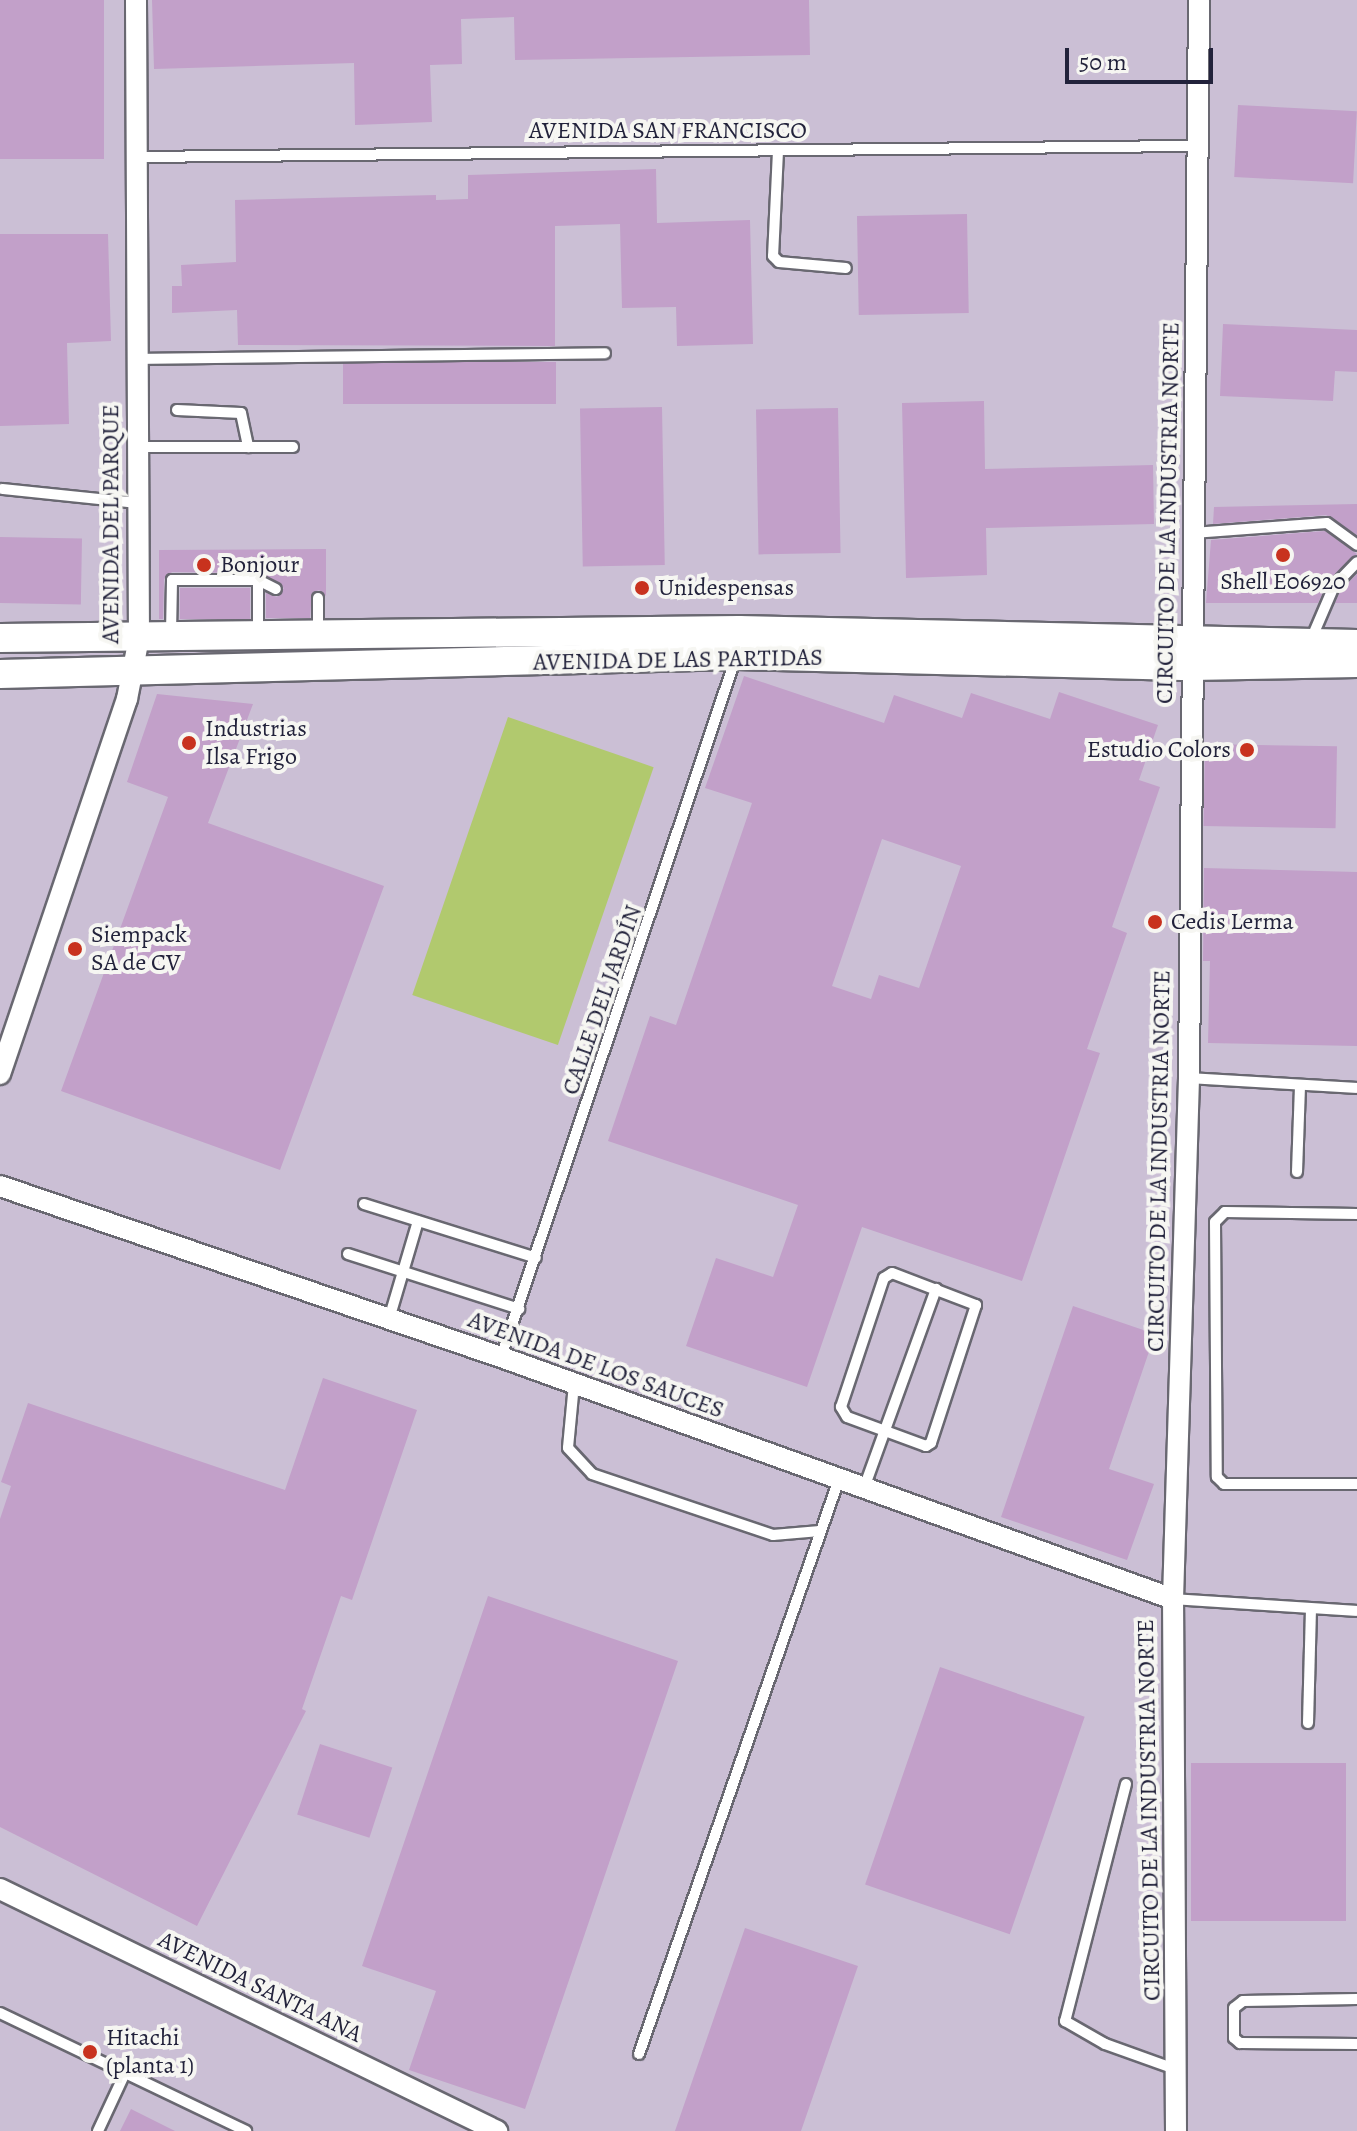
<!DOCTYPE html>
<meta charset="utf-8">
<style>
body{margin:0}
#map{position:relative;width:1357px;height:2131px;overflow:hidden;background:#edead4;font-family:Alegreya,serif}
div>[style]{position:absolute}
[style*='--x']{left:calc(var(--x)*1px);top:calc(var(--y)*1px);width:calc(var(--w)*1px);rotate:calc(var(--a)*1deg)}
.industrial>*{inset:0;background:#cbbfd5;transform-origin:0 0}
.green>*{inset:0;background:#b1c96e;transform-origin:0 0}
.building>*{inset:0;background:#c2a0c9;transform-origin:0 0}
.roads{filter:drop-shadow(2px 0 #696871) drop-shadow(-2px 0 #696871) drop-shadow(0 2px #696871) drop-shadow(0 -2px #696871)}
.lane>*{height:10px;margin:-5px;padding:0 5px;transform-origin:5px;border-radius:5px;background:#fff}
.street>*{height:20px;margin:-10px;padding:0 10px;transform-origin:10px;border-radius:10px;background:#fff}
.secondary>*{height:28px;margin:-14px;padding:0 14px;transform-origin:14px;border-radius:14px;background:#fff}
.dots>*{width:22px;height:22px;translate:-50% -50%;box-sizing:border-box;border:4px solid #f6f6f2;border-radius:50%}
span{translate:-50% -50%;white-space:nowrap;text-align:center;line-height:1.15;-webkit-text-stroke:8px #f6f6f2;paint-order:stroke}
.street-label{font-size:24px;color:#22223b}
.poi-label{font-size:24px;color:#22223b}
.left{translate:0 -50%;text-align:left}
.right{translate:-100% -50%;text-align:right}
.scale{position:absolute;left:1065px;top:48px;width:148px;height:36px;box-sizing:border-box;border:4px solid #22223b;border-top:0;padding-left:10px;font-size:24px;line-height:28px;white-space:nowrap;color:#22223b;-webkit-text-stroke:6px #f6f6f2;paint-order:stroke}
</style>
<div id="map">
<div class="industrial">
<i style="left:0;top:0;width:1357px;height:2131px"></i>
</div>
<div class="green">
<i style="left:508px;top:717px;width:154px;height:294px;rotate:19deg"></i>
</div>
<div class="building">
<i style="left:0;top:0;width:104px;height:159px"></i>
<i style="clip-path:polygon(152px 0,809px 0,810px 55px,515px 60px,514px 17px,461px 19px,462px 64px,430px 65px,432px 122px,355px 125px,354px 63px,154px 69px)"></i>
<i style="left:1238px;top:105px;width:119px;height:72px;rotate:3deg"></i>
<i style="clip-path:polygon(656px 169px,657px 223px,750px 220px,753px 344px,677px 346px,676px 307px,622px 308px,620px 224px,555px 226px,555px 346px,238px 345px,237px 310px,172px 313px,172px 286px,182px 286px,181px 265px,236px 262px,235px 200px,436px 195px,436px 200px,468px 199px,468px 175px)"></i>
<i style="left:967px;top:214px;width:99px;height:110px;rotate:89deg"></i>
<i style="clip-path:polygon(0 234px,108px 234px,111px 341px,67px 343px,69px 424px,0 426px)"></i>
<i style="clip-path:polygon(1223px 324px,1357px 330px,1357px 372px,1335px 371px,1333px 401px,1220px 396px)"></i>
<i style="left:556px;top:362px;width:42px;height:213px;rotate:90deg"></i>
<i style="clip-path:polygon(984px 401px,985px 469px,1153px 465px,1154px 524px,986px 528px,987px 575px,906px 578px,902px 403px)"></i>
<i style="left:662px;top:407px;width:158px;height:82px;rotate:89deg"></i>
<i style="left:838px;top:408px;width:145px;height:82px;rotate:89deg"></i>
<i style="clip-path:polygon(1357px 504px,1357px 535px,1326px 515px,1213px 524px,1214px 507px)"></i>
<i style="clip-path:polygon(1325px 531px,1357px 554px,1328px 581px,1318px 603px,1206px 603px,1211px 540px)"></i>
<i style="left:0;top:537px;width:82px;height:66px;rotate:1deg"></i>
<i style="clip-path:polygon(326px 549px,326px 596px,319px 590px,312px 593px,310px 618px,266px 618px,266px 593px,277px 597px,284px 588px,261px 573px,172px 572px,164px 579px,163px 619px,159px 619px,159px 550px)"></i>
<i style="clip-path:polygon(1357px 574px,1357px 603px,1335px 603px,1341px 590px)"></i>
<i style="left:180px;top:588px;width:70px;height:31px"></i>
<i style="clip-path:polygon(evenodd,744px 676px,884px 723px,894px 695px,962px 718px,971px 693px,1050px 719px,1059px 692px,1158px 725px,1139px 780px,1160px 787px,1112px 927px,1127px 933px,1087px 1049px,1100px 1053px,1022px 1281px,862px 1227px,807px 1387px,686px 1346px,716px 1258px,773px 1277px,798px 1205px,608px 1141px,650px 1016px,676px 1025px,752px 803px,705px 788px,744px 676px,882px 839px,961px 866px,919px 988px,879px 975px,871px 999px,832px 986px,882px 839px)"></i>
<i style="clip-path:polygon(157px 694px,253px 704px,208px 823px,384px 886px,280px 1170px,61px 1091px,168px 797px,127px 782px)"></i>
<i style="left:1205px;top:744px;width:132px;height:82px;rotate:1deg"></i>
<i style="clip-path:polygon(1204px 868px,1357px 872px,1357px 1046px,1208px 1043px,1210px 961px,1203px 961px)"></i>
<i style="clip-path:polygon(1073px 1306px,1155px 1334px,1109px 1469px,1154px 1484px,1127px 1560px,1001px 1517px)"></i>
<i style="clip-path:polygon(323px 1378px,417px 1410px,352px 1600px,341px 1596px,302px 1709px,306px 1711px,197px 1926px,0 1827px,0 1519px,11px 1486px,1px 1482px,28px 1403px,285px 1490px)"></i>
<i style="clip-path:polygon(488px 1596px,678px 1661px,525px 2109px,409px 2070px,436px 1991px,362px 1966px)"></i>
<i style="left:940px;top:1667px;width:153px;height:230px;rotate:19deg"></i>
<i style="left:320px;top:1744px;width:76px;height:74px;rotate:18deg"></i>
<i style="left:1191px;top:1763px;width:155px;height:158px"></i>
<i style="clip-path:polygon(745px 1928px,858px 1966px,801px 2131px,675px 2131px)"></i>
<i style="clip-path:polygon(131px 2109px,175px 2131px,120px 2131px)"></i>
</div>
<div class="roads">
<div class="lane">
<i style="--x:778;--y:151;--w:105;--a:92.7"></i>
<i style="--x:773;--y:256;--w:8;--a:45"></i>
<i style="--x:779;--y:262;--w:67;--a:5.1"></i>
<i style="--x:138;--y:157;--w:1059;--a:-0.6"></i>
<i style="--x:137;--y:359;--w:468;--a:-0.7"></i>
<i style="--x:177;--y:410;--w:64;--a:2.7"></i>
<i style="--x:241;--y:413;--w:35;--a:78"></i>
<i style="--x:137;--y:447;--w:156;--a:0"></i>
<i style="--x:2;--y:489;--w:136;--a:5.9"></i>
<i style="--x:1193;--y:533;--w:134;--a:-4.3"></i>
<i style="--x:1327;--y:523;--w:37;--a:36"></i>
<i style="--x:318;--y:631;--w:33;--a:-90"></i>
<i style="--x:171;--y:633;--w:53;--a:-88.9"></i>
<i style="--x:172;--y:580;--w:86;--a:0"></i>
<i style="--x:258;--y:633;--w:53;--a:-90"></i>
<i style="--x:258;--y:580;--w:20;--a:27"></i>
<i style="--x:1310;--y:642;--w:61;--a:-66.8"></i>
<i style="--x:1334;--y:586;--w:33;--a:-46"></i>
<i style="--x:1189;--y:1078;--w:168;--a:3.4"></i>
<i style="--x:1297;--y:1172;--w:87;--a:-88"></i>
<i style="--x:364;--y:1204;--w:180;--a:17.4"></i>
<i style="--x:1357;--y:1214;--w:132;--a:-179.1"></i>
<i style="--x:1225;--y:1212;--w:14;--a:135"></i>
<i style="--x:1215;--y:1222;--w:255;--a:89.6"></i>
<i style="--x:1217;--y:1477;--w:10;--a:45"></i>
<i style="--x:1224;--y:1484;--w:133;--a:0"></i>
<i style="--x:348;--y:1254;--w:180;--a:17.8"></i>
<i style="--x:892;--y:1273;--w:90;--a:20.9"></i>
<i style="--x:976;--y:1305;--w:145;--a:108.1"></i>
<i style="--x:931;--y:1443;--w:6;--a:149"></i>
<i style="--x:926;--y:1446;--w:84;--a:-159.8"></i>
<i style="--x:847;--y:1417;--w:12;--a:-121"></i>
<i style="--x:841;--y:1407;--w:136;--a:-71.6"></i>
<i style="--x:884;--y:1278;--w:9;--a:-32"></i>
<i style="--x:389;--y:1319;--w:102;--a:-73.5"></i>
<i style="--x:501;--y:1357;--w:738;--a:-71.44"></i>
<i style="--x:574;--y:1384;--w:64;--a:95.4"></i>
<i style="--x:568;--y:1448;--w:35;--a:47"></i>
<i style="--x:592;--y:1474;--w:191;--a:18.6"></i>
<i style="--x:773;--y:1535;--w:47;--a:-4.9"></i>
<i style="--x:864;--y:1488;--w:212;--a:-70.1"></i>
<i style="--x:1173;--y:1599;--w:184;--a:3.7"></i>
<i style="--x:1308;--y:1723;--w:113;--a:-88.5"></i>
<i style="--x:1126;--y:1784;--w:245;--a:104.4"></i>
<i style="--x:1065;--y:2021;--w:46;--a:29.9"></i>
<i style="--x:1105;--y:2044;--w:74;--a:19.7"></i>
<i style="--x:1357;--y:1999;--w:114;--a:179"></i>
<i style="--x:1243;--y:2001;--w:11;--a:142"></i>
<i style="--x:1234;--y:2008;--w:30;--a:90"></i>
<i style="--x:1234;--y:2038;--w:8;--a:40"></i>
<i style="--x:1240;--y:2043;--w:117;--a:0.5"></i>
<i style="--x:0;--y:2013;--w:273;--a:25.6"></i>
<i style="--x:639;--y:2054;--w:609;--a:-70.82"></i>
<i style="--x:98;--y:2131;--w:64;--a:-65"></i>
</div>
<div class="street">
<i style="--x:0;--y:1074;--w:396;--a:-71.3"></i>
<i style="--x:127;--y:699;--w:62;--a:-78.9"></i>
<i style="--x:139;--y:638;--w:638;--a:-90.27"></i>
<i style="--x:0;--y:1186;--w:529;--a:18.85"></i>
<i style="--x:501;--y:1357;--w:714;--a:19.8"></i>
<i style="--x:0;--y:1889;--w:553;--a:25.96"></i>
<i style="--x:1176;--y:2131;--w:532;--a:-90.32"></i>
<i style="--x:1173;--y:1599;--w:521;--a:-88.24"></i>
<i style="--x:1189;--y:1078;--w:1078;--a:-89.47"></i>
</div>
<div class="secondary">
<i style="--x:0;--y:638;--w:739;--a:-0.62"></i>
<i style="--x:739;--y:630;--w:618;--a:1.3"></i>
<i style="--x:0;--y:674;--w:736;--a:-1.48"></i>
<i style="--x:736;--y:655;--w:456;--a:1.4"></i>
<i style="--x:1192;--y:666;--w:165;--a:-1"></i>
</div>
</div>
<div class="dots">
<i style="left:1283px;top:555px;background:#c8321e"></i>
<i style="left:204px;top:565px;background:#c8321e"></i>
<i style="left:642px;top:588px;background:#c8321e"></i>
<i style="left:189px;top:743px;background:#c8321e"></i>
<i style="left:1247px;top:750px;background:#c8321e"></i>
<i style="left:1155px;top:922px;background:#c8321e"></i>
<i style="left:75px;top:949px;background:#c8321e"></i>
<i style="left:90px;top:2052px;background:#c8321e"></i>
</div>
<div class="street-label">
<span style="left:668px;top:131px">AVENIDA SAN FRANCISCO</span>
<span style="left:1168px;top:513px;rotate:-89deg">CIRCUITO DE LA INDUSTRIA NORTE</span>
<span style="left:111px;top:524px;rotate:-90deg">AVENIDA DEL PARQUE</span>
<span style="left:678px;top:660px;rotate:-1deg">AVENIDA DE LAS PARTIDAS</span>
<span style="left:602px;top:1000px;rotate:-71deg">CALLE DEL JARDÍN</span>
<span style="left:1159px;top:1161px;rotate:-89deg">CIRCUITO DE LA INDUSTRIA NORTE</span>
<span style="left:596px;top:1365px;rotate:20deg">AVENIDA DE LOS SAUCES</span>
<span style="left:1149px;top:1810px;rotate:-91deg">CIRCUITO DE LA INDUSTRIA NORTE</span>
<span style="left:260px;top:1987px;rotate:26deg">AVENIDA SANTA ANA</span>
</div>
<div class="poi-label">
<span class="left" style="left:220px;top:565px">Bonjour</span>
<span style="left:1283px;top:582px">Shell E06920</span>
<span class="left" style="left:658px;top:588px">Unidespensas</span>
<span class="left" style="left:205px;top:743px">Industrias<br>Ilsa Frigo</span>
<span class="right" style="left:1231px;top:750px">Estudio Colors</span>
<span class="left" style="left:1171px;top:922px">Cedis Lerma</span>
<span class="left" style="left:91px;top:949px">Siempack<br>SA de CV</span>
<span class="left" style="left:106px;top:2052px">Hitachi<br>(planta 1)</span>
</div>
<div class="scale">50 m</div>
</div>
